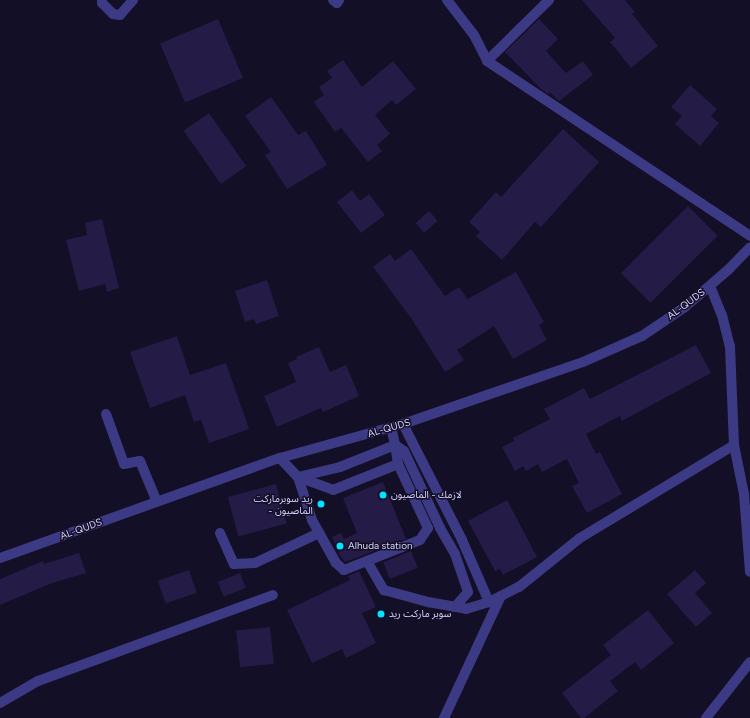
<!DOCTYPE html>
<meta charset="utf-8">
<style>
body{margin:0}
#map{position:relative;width:750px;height:718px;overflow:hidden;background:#130f26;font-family:Figtree,"Noto Sans Arabic",sans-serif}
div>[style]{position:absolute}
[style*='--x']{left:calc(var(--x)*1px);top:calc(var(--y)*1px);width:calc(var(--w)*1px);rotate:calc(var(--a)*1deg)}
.building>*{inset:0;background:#241b47;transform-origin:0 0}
.minor>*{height:10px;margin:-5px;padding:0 5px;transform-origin:5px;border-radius:5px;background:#3d3a85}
.dots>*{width:11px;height:11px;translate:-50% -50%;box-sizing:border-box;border:2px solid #130f26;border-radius:50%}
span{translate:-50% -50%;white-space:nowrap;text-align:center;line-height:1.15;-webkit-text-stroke:3px #130f26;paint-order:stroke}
.street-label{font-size:10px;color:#d9d4ff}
.poi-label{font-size:10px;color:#d9d4ff}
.left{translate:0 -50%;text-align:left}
.right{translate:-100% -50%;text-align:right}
</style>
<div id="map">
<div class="building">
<i style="clip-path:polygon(582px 0,625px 0,635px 12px,632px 14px,658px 46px,631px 68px,610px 42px,615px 38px)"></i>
<i style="left:218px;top:19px;width:64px;height:63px;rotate:67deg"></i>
<i style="clip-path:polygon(539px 19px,558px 39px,546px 51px,566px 73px,583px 61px,593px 75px,559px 101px,550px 92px,548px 94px,541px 89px,505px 52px)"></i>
<i style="clip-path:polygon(343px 60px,362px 87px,393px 61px,416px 89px,396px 105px,392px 100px,375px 115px,390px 134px,377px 145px,382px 151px,368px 162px,341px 128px,335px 132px,314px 102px,324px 95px,319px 87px,332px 78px,327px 71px)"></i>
<i style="clip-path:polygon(690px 85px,717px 109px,711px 116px,719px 123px,700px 146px,675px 124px,682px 116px,671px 107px)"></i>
<i style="clip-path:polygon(271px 97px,298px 135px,306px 131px,327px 165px,287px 189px,265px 155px,271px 152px,245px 116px)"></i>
<i style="left:209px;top:113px;width:65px;height:31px;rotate:55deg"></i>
<i style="clip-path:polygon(563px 129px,599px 162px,541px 227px,535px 222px,502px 260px,476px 236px,480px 232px,469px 222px,496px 192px,501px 197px)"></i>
<i style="clip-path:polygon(352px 190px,360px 201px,369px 194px,385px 215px,361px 233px,337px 202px)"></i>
<i style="left:688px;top:206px;width:42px;height:95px;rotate:45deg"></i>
<i style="left:429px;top:211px;width:13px;height:18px;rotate:48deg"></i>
<i style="clip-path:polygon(102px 219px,119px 288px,107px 292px,105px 284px,79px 291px,66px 240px,87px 235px,85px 223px)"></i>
<i style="clip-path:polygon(411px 249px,445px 296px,459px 287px,467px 298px,466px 300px,516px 272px,544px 322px,539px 325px,547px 340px,513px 359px,494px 326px,457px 350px,464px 360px,445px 372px,411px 318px,373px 267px,390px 254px,395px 261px)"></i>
<i style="clip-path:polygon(267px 280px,279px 316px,256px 324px,254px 319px,245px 322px,235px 291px)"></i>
<i style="clip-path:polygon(177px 336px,190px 375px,226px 363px,249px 429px,209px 443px,201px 420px,194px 422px,185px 395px,150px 408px,130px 352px)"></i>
<i style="clip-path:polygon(696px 345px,711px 373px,622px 421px,620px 416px,586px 434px,596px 454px,600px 452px,622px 494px,587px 513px,572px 486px,579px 483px,567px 459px,542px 472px,538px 464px,526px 471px,523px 466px,515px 471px,502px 447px,514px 441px,513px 438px,550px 419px,544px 409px,584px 388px,590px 399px)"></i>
<i style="clip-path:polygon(319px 347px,330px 372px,346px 365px,359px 396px,323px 412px,321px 408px,277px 427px,264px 396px,296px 382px,288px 363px,297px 359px,296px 357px)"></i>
<i style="clip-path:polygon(383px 482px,406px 539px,345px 562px,340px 556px,332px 537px,341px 533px,344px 539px,357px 533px,343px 498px)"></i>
<i style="left:276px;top:484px;width:41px;height:50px;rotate:75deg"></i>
<i style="clip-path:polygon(507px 500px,537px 557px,503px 575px,500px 569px,495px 571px,468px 521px)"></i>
<i style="left:411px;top:551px;width:18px;height:30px;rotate:68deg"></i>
<i style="clip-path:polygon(79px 553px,86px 573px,52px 583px,0 605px,0 579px,43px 561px,44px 564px)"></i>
<i style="left:189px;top:570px;width:24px;height:33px;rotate:71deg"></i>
<i style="clip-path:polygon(695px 570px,706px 583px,695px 593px,712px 613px,696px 627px,667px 594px)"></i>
<i style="clip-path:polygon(359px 571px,376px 607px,362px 613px,376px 643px,346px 658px,342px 649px,312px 663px,287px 610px,350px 580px,348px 576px)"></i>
<i style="left:240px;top:573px;width:16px;height:24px;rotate:68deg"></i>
<i style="clip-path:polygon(648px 610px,674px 643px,641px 670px,635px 662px,610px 681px,618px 691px,584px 718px,581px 718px,562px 693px,611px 655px,603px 645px)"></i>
<i style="left:270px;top:627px;width:37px;height:34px;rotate:84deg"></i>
</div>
<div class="minor">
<i style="--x:102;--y:0;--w:3;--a:90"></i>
<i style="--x:102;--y:3;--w:16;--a:45"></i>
<i style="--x:113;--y:14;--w:7;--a:8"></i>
<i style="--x:120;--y:15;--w:20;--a:-49"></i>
<i style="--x:333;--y:0;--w:5;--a:37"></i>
<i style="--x:337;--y:3;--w:4;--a:-56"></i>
<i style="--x:447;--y:0;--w:44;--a:52.4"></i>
<i style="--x:474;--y:35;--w:29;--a:63"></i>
<i style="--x:487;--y:61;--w:316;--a:33.6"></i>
<i style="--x:487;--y:61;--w:87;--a:-44.5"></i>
<i style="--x:710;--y:286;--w:31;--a:68"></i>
<i style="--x:722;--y:315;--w:32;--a:76"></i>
<i style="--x:730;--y:346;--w:99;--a:87.7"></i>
<i style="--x:734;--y:445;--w:50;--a:78.5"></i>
<i style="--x:744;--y:494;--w:78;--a:85.6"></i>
<i style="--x:106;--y:414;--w:53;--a:70.2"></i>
<i style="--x:124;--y:464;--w:16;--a:-11"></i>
<i style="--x:140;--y:461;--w:44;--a:67.5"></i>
<i style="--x:403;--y:424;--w:130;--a:63"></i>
<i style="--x:462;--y:540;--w:68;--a:66.5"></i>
<i style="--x:489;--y:602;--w:34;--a:-27"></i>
<i style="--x:519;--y:587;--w:78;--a:-38.8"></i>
<i style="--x:580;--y:538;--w:180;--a:-31.1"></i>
<i style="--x:391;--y:427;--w:18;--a:77"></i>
<i style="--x:395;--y:445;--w:19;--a:81"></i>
<i style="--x:398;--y:464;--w:71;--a:64.9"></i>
<i style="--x:428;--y:528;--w:14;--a:124"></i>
<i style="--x:420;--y:540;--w:82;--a:158.5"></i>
<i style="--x:344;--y:570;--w:11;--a:-139"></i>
<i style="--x:336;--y:563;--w:49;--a:-119.2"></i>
<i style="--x:312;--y:520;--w:45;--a:-108"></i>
<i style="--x:298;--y:477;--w:43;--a:-13.4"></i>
<i style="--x:340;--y:467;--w:59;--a:-21.8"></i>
<i style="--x:395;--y:445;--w:11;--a:34"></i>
<i style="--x:404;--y:451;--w:85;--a:64.9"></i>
<i style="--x:440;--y:528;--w:30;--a:60"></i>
<i style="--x:455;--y:554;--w:40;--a:71.1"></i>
<i style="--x:468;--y:592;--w:20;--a:131"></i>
<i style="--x:280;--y:458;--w:26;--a:47"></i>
<i style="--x:298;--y:477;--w:37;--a:20"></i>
<i style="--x:333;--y:490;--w:70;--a:-21.8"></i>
<i style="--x:220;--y:533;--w:34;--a:66"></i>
<i style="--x:234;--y:564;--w:21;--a:-3"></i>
<i style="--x:255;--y:563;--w:71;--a:-25.1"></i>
<i style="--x:0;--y:558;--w:297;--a:-19.7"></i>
<i style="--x:280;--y:458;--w:128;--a:-15.5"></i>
<i style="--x:403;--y:424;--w:190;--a:-19"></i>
<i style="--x:583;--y:362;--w:64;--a:-23.8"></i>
<i style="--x:642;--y:336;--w:52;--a:-34"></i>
<i style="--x:685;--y:307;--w:58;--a:-40.8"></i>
<i style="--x:729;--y:269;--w:30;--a:-46"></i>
<i style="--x:367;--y:561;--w:34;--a:60"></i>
<i style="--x:384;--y:590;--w:46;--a:15.3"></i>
<i style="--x:428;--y:602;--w:39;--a:10"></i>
<i style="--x:466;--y:609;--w:24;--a:-17"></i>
<i style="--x:0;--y:703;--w:44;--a:-30.1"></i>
<i style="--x:38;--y:681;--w:250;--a:-20.1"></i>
<i style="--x:444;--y:718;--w:135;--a:-65"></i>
<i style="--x:706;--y:718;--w:71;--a:-51.8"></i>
</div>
<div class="dots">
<i style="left:383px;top:495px;background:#00e5ff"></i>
<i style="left:321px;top:504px;background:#00e5ff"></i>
<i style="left:340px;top:546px;background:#00e5ff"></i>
<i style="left:381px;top:614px;background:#00e5ff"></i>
</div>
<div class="street-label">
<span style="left:686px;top:304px;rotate:-37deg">AL-QUDS</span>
<span style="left:389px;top:428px;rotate:-16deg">AL-QUDS</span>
<span style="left:81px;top:529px;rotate:-20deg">AL-QUDS</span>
</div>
<div class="poi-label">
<span class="left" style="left:391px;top:495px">لازمك - الماصيون</span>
<span class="right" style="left:313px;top:504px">ريد سوبرماركت<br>- الماصيون</span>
<span class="left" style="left:348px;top:546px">Alhuda station</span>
<span class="left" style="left:389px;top:614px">سوبر ماركت ريد</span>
</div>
</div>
